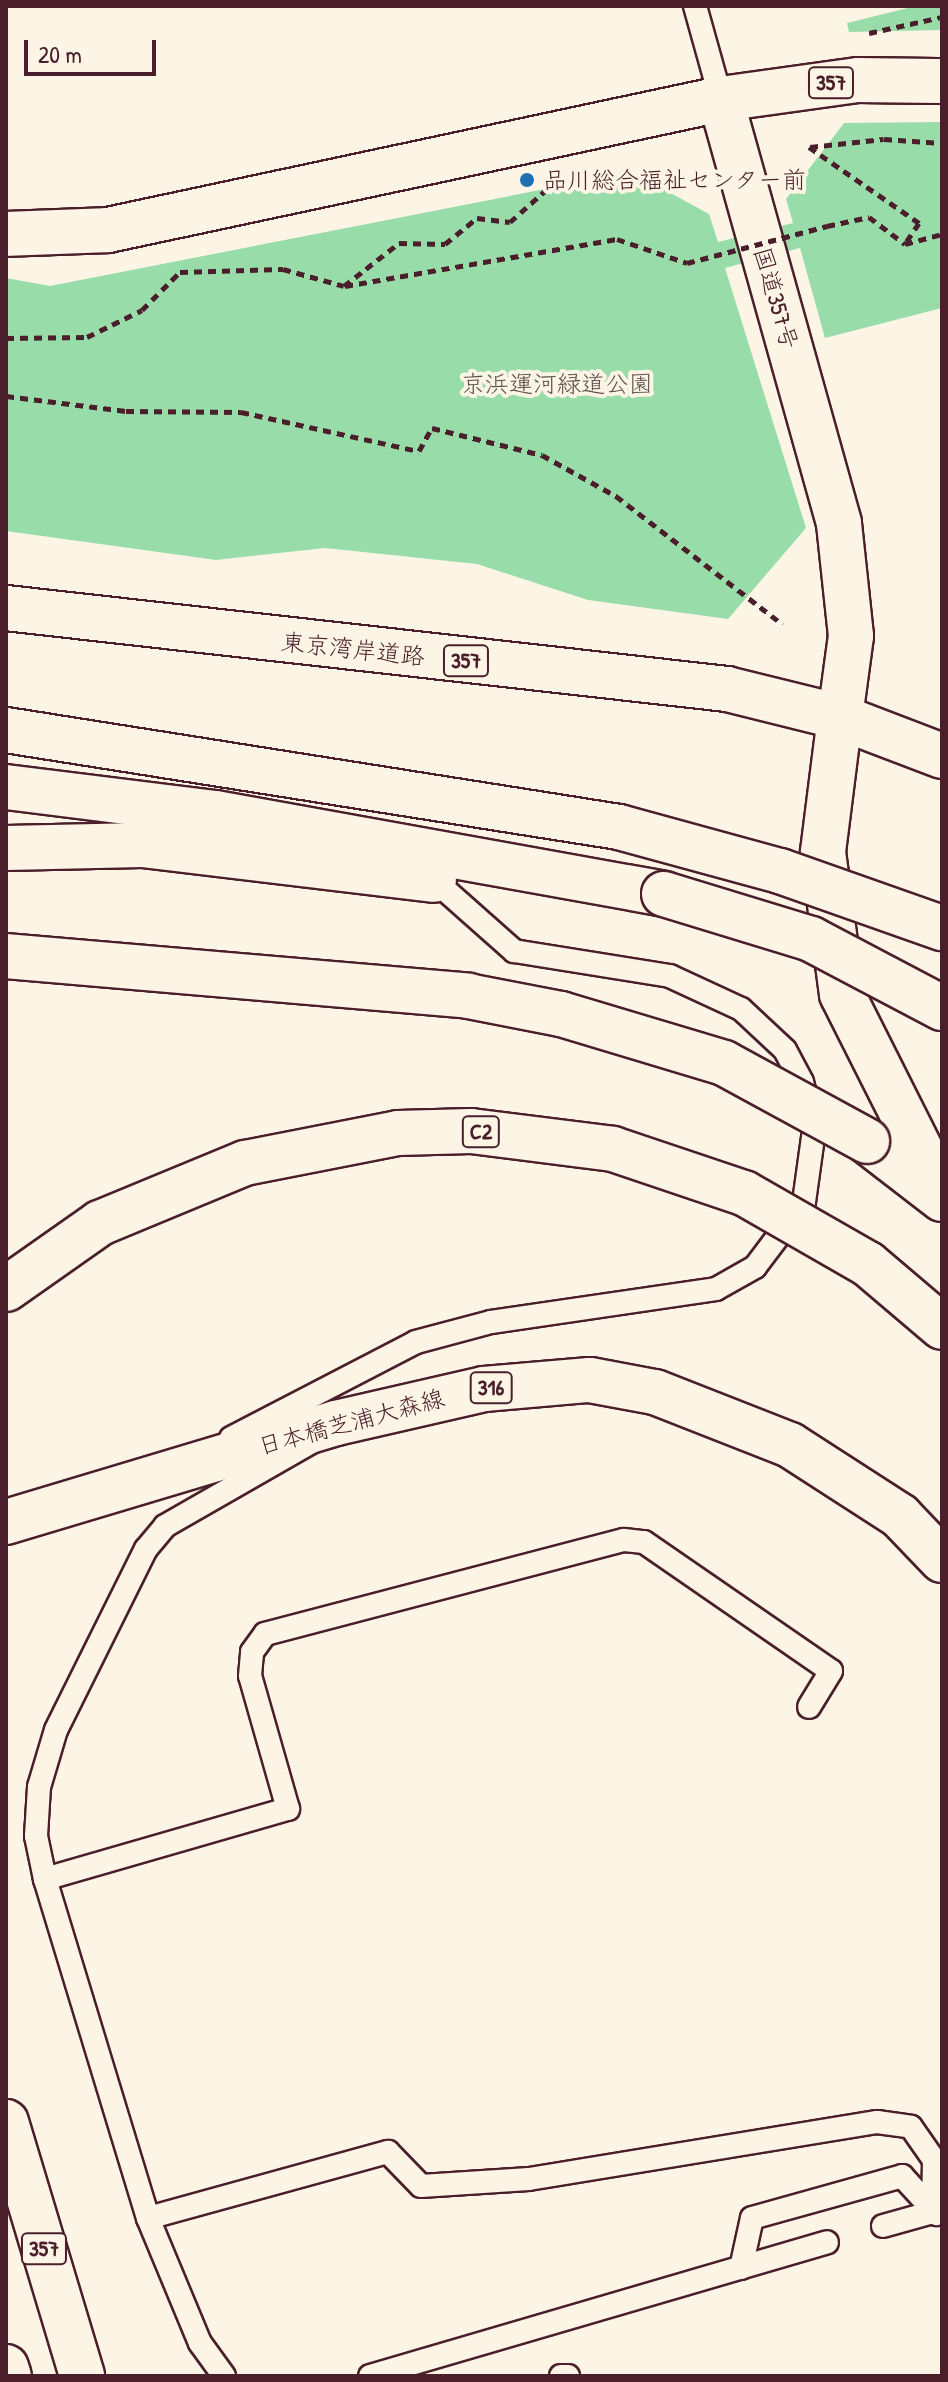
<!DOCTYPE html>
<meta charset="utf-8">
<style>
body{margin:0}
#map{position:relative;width:948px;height:2382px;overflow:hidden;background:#fcf5e5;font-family:"Patrick Hand","Klee One",sans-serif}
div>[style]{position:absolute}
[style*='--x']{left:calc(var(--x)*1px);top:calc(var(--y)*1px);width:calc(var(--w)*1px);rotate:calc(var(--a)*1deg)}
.green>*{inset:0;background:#98dca9}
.path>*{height:5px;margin-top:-2.5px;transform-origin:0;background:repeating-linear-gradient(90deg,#4a1f2b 0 8px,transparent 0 14px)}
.roads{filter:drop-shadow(2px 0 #4a1f2b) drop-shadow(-2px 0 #4a1f2b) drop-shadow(0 2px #4a1f2b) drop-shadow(0 -2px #4a1f2b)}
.lane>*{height:22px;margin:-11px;padding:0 11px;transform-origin:11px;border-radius:11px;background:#fcf5e5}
.secondary>*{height:44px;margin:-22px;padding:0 22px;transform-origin:22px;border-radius:22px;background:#fcf5e5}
.primary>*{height:44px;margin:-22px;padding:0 22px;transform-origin:22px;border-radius:22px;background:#fcf5e5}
.highway>*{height:44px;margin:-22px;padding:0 22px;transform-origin:22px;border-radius:22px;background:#fcf5e5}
.path-bridge>*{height:5px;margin-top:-2.5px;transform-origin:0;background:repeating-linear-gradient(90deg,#4a1f2b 0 8px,transparent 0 14px)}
.bridges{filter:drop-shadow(2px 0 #4a1f2b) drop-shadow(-2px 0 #4a1f2b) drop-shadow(0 2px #4a1f2b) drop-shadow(0 -2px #4a1f2b)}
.highway-bridge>*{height:44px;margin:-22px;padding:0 22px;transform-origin:22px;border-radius:22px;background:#fcf5e5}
.dots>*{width:22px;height:22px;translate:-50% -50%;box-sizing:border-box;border:4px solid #fcf5e5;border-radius:50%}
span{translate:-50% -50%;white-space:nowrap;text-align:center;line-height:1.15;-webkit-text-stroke:8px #fcf5e5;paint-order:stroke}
.shield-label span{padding:2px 6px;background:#fcf5e5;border:2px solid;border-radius:6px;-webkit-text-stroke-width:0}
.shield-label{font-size:22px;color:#4a1f2b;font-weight:700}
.poi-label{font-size:24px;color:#4a1f2b}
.left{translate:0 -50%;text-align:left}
.street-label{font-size:24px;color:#4a1f2b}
.park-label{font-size:24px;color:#5e4e4a}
.frame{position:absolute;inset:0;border:8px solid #4a1f2b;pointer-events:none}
.scale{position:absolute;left:24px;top:40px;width:132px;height:36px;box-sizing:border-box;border:4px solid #4a1f2b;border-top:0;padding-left:10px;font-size:24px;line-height:28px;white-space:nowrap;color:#4a1f2b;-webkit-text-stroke:6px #fcf5e5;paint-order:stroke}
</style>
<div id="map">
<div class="green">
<i style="clip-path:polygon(916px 6px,942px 6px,942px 30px,849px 32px,847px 23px)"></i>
<i style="clip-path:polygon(942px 122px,942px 308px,825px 338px,800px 248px,725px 268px,806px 528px,728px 619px,588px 600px,477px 564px,325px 548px,216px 560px,6px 531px,6px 278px,50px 286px,632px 172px,709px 214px,718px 242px,793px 223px,786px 199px,844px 123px)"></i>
</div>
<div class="path">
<i style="--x:869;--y:33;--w:75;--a:-12.4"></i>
<i style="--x:809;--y:147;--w:134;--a:34.6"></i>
<i style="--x:919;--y:223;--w:25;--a:124"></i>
<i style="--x:810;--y:147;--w:74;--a:-6.2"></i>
<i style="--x:884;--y:139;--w:58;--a:3.9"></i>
<i style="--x:827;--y:226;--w:43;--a:-12.1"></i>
<i style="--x:869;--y:217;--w:45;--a:36.9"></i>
<i style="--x:905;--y:244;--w:38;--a:-15"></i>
<i style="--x:345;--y:286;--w:276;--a:-9.8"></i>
<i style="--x:617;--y:239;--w:74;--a:18.9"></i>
<i style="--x:6;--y:338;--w:81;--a:-0.7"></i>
<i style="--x:87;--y:337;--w:61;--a:-26.1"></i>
<i style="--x:142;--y:310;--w:54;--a:-45"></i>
<i style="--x:180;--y:272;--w:103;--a:-1.7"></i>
<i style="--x:283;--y:269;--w:63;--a:15.6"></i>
<i style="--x:344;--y:286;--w:70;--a:-38"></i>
<i style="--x:399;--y:243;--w:46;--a:1.2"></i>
<i style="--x:445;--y:244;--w:41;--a:-39.1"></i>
<i style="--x:477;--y:218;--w:33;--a:7"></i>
<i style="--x:510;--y:222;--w:60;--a:-41.6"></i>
<i style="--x:6;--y:396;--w:121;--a:7.1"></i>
<i style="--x:126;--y:411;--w:115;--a:0.5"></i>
<i style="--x:241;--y:412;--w:182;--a:12.4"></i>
<i style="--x:419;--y:451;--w:26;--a:-61"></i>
<i style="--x:432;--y:428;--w:113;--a:13.8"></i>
<i style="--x:542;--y:455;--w:85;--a:29"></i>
<i style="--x:616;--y:496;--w:210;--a:37.6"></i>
</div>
<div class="roads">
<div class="lane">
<i style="--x:695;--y:6;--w:97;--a:74.4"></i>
<i style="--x:231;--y:1438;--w:208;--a:-27.4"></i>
<i style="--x:416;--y:1342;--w:78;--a:-14.9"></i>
<i style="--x:491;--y:1322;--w:227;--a:-8.3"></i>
<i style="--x:716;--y:1289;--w:45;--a:-29.4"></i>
<i style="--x:755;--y:1267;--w:81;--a:-53"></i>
<i style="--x:804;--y:1202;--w:73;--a:-82.1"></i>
<i style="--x:814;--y:1130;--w:49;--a:-104"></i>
<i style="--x:802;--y:1082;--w:36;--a:-118"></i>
<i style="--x:785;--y:1050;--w:60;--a:-137"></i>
<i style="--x:741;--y:1009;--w:78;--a:-155.1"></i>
<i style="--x:670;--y:976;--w:158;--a:-170.9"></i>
<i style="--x:514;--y:951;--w:107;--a:-138.4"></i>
<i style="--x:45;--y:1879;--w:253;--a:-16.1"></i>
<i style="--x:288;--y:1809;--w:138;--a:-105.9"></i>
<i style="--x:250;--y:1676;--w:24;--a:-85"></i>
<i style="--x:252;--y:1652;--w:22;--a:-54"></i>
<i style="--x:265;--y:1634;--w:371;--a:-14.7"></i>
<i style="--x:624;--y:1540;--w:20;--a:6"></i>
<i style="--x:644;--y:1542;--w:227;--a:34.6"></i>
<i style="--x:831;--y:1671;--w:42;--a:121.4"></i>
<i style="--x:148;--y:2218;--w:249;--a:-15.4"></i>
<i style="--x:388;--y:2152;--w:47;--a:45.9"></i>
<i style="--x:421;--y:2186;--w:108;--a:-3.7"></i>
<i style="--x:529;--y:2179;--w:353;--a:-9.3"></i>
<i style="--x:877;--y:2122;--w:34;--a:8"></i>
<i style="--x:911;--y:2127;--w:40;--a:55.1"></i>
<i style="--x:934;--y:2160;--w:52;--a:91.1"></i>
<i style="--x:883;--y:2226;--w:52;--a:-15.6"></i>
<i style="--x:741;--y:2268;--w:51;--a:-77.6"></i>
<i style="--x:752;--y:2218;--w:156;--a:-15.6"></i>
<i style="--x:902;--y:2176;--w:52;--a:47.4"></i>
<i style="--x:224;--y:2376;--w:41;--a:-126"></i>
<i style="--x:200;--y:2343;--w:135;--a:-112.6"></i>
<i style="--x:148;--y:2218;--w:354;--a:-106.9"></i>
<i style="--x:45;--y:1879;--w:44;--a:-101.8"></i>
<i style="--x:36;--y:1836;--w:49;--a:-86.5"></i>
<i style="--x:39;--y:1787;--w:59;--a:-73.4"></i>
<i style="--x:56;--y:1730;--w:202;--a:-63.6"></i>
<i style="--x:146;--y:1549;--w:30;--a:-50"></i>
<i style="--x:165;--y:1526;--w:167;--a:-29.8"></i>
<i style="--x:370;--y:2376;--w:476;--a:-16.3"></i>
<i style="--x:561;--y:2376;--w:7;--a:0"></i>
</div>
<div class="secondary">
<i style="--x:6;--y:234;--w:102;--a:-2.2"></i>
<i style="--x:108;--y:230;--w:627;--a:-12.06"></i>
</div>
<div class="primary">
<i style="--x:942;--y:756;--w:109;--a:-159.1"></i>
<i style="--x:840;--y:717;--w:136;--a:97.2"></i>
<i style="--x:823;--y:852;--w:143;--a:82.4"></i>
<i style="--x:842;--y:994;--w:223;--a:63.3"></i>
<i style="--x:6;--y:1522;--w:345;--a:-16.7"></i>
<i style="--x:336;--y:1423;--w:152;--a:-12.9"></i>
<i style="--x:484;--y:1389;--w:106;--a:-4.9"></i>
<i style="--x:590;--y:1380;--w:66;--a:10.5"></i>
<i style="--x:655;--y:1392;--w:145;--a:21.4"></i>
<i style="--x:790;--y:1445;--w:131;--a:32.8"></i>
<i style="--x:900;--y:1516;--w:61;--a:46.3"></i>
</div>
<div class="highway">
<i style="--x:6;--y:608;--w:726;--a:6.41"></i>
<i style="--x:727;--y:689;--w:116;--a:13.9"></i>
<i style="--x:840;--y:717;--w:82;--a:-82.3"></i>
<i style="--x:851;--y:636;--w:114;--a:-96.1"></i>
<i style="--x:839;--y:523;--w:440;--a:-105.6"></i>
<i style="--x:721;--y:99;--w:138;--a:-7.9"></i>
<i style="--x:858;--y:80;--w:84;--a:0.7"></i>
<i style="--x:6;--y:787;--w:211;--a:7.1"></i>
<i style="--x:215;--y:813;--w:456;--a:10.2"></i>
<i style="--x:6;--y:848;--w:136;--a:-1.3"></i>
<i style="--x:142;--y:845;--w:294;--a:6.8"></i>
<i style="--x:867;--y:1141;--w:95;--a:37.7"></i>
<i style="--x:6;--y:2122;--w:265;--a:73.3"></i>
<i style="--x:6;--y:2367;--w:9;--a:72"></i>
</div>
</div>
<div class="path-bridge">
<i style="--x:687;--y:263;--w:145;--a:-14.8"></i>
</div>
<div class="bridges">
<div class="highway-bridge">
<i style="--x:6;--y:730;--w:621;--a:8.99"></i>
<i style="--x:619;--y:827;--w:167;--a:15.3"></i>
<i style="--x:780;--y:871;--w:172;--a:19.4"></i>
<i style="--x:664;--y:894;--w:154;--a:17"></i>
<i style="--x:811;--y:939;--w:148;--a:27.8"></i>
<i style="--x:6;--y:956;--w:464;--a:4.9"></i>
<i style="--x:468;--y:996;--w:95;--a:11"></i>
<i style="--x:561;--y:1014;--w:170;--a:16.7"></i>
<i style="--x:724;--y:1063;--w:163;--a:28.6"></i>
<i style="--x:6;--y:1289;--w:115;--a:-35.1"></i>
<i style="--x:100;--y:1223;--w:157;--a:-22.5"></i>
<i style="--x:245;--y:1163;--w:156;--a:-11.1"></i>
<i style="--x:398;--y:1133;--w:73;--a:-1.6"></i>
<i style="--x:471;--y:1131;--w:143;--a:7.2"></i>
<i style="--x:613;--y:1149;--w:138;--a:18.6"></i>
<i style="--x:744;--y:1193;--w:143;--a:29.8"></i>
<i style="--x:868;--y:1264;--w:97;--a:40.4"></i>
</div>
</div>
<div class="dots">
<i style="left:527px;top:180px;background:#1f6fb2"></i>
</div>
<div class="shield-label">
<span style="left:831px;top:83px">357</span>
<span style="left:466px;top:661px">357</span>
<span style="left:481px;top:1132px">C2</span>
<span style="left:491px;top:1388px">316</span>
<span style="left:44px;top:2249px">357</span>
</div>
<div class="poi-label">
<span class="left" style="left:543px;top:180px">品川総合福祉センター前</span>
</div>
<div class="street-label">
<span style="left:776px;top:298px;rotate:74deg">国道357号</span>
<span style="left:353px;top:649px;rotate:6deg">東京湾岸道路</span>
<span style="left:351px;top:1422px;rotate:-15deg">日本橋芝浦大森線</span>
</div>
<div class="park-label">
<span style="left:557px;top:384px">京浜運河緑道公園</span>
</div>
<div class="frame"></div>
<div class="scale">20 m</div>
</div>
